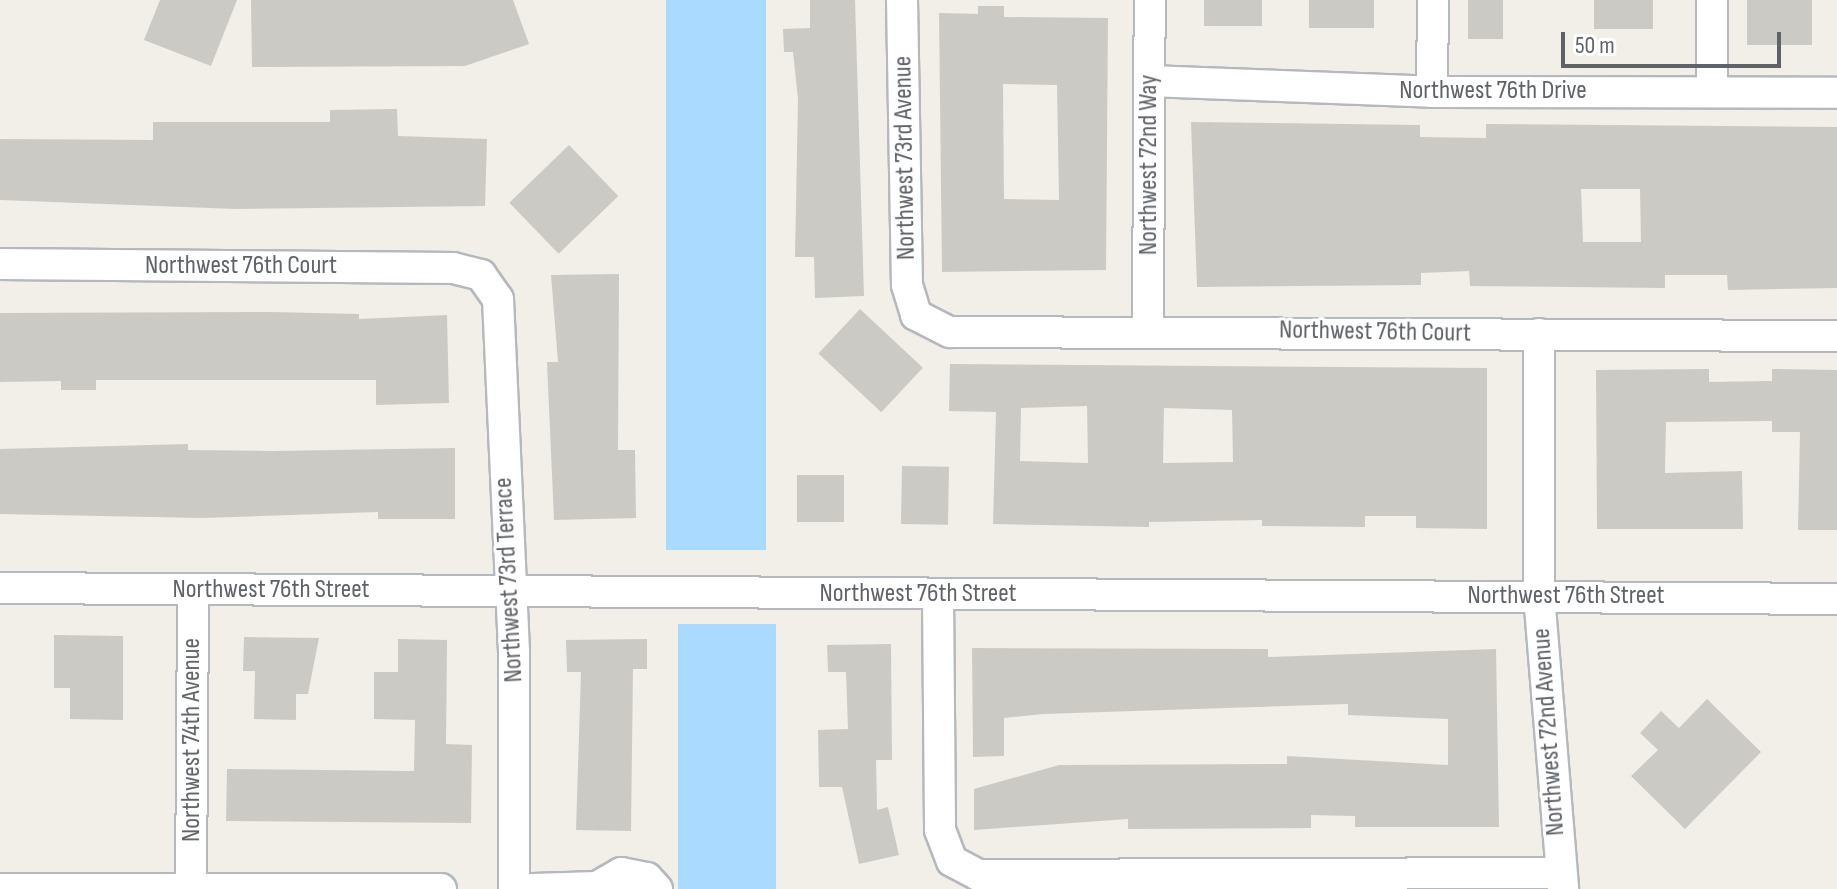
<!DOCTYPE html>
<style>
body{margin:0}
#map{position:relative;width:1837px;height:889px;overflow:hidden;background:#f1efe8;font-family:"Sofia Sans Condensed",sans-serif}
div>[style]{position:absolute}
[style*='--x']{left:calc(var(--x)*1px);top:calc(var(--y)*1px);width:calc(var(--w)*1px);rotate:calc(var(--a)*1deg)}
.water>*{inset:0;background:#aadaff;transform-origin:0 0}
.building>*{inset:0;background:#cccac5;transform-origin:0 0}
.roads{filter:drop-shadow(2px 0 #b5b8bc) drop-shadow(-2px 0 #b5b8bc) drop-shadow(0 2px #b5b8bc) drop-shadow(0 -2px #b5b8bc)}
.minor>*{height:30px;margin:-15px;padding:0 15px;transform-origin:15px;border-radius:15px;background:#fff}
span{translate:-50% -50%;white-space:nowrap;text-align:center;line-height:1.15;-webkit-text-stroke:6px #fff;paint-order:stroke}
.street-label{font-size:26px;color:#5f6368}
.scale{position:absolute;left:1561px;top:32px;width:220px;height:36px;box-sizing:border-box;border:4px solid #5f6368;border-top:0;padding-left:10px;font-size:24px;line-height:28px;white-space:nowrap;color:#5f6368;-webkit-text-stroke:6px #fff;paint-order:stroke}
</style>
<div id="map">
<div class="water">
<i style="left:666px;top:0;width:100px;height:550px"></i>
<i style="left:678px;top:624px;width:98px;height:265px"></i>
</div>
<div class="building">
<i style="clip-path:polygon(160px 0,237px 0,211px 66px,144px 40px)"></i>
<i style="clip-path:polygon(251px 0,513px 0,529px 44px,465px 66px,252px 67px)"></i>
<i style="clip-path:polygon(810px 0,855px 0,864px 296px,815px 298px,814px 257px,795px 257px,798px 99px,793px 52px,784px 52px,783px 29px,810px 28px)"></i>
<i style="left:1204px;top:0;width:58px;height:26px"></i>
<i style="left:1309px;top:0;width:65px;height:28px"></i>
<i style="left:1468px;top:0;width:35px;height:39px"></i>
<i style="left:1594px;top:0;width:59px;height:29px"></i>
<i style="left:1747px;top:0;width:65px;height:45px"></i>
<i style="clip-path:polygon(evenodd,978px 6px,1004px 6px,1004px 17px,1108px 18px,1106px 270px,942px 272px,939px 13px,978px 14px,978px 6px,1003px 84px,1057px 85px,1059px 200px,1004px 199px,1003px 84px)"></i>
<i style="clip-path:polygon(397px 109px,398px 136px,487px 139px,485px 206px,236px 209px,0 200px,0 139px,153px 140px,153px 122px,330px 122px,330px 110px)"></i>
<i style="clip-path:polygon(evenodd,1191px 122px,1420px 125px,1420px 137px,1486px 138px,1486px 124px,1837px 127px,1837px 288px,1728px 290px,1727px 275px,1665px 275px,1665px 288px,1470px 286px,1469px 271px,1421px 273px,1421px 285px,1197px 287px,1191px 122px,1581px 189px,1640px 189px,1641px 242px,1583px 242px,1581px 189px)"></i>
<i style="left:569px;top:145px;width:71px;height:83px;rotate:46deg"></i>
<i style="clip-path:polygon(619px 274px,618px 450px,635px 450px,636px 518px,554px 520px,547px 362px,558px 362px,551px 275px)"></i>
<i style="left:860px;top:309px;width:86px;height:61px;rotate:43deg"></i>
<i style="clip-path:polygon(273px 312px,359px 314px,359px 319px,447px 315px,449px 403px,376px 405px,376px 380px,96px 380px,96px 390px,61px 390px,61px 381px,0 382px,0 313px)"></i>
<i style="clip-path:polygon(evenodd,950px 364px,1487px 368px,1487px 529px,1416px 528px,1416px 516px,1365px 516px,1365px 527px,1262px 526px,1262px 520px,1149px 522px,1149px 527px,993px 524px,996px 412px,949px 411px,950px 364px,1087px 406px,1088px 463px,1020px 461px,1021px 408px,1087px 406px,950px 364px,1164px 408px,1232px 410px,1233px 462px,1163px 463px,1164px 408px)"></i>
<i style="clip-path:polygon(1709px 369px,1709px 382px,1772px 381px,1772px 369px,1837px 370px,1837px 530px,1798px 530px,1800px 432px,1772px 432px,1772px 421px,1666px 422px,1665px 473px,1742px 471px,1743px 529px,1597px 529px,1596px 370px)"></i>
<i style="clip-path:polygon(188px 444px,188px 450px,275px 451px,455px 448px,455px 519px,378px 519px,378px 512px,202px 518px,0 514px,0 449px)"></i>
<i style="left:902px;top:466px;width:47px;height:58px;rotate:1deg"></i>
<i style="left:797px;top:475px;width:47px;height:47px"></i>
<i style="clip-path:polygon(54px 635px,123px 636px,123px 720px,70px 719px,70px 688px,54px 688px)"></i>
<i style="clip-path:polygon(244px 637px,319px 638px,308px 694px,296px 694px,296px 720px,254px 719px,255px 671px,243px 671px)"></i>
<i style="clip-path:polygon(398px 639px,447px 640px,446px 744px,472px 745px,471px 823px,226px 821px,227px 769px,414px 771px,415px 720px,374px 719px,374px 672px,398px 672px)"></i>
<i style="clip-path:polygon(647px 639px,647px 669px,633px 669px,631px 831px,576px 830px,581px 672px,567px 672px,566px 640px)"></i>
<i style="clip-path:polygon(891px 644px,892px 760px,876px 760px,877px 810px,888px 807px,899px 855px,859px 864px,842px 787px,819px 787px,818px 730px,848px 729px,846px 672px,828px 672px,827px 645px)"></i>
<i style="clip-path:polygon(972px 648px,1268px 649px,1268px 657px,1496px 649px,1499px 827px,1355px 827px,1355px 816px,1311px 815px,1311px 828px,1128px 829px,1128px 819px,974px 830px,974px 789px,1059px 765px,1287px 764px,1287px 756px,1448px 765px,1448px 719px,1348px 715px,1348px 704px,1043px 714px,1004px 718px,1004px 756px,973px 757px)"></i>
<i style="clip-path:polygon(1707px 699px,1761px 752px,1685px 829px,1631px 776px,1658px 750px,1640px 733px,1661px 711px,1679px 728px)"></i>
</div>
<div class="roads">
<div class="minor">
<i style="--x:902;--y:0;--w:285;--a:89"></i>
<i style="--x:907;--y:285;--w:31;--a:73"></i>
<i style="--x:916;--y:315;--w:38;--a:27"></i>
<i style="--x:950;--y:332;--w:887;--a:0.26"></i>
<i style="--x:1712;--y:0;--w:92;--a:90"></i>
<i style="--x:1149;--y:81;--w:283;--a:2.2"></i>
<i style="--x:1432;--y:92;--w:405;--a:0.1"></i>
<i style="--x:1432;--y:92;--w:92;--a:-89.4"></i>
<i style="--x:0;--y:264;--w:453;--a:0.5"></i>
<i style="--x:453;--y:268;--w:29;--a:14"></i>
<i style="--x:481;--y:275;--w:29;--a:55"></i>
<i style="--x:498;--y:299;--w:353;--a:87.4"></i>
<i style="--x:514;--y:652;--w:237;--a:90"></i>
<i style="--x:1148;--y:329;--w:329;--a:-89.7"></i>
<i style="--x:1539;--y:334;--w:261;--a:90"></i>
<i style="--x:1539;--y:595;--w:295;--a:85.3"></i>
<i style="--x:0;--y:588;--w:1837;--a:0.34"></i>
<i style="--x:938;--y:595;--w:235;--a:89.5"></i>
<i style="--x:940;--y:830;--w:33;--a:69"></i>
<i style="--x:952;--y:861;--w:30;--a:28"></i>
<i style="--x:978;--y:875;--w:582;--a:-0.2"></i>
<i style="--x:0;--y:889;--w:441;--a:0"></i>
<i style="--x:191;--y:889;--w:299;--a:-89.6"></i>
<i style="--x:533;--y:889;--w:64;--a:-1.8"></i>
<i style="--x:597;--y:887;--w:28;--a:-30"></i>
<i style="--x:621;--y:873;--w:26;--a:11"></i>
<i style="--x:647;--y:878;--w:15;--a:48"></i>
</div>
</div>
<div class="street-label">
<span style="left:1493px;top:91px">Northwest 76th Drive</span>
<span style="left:905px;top:158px;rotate:-91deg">Northwest 73rd Avenue</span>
<span style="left:1149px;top:165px;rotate:-90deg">Northwest 72nd Way</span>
<span style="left:241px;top:266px">Northwest 76th Court</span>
<span style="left:1375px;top:332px;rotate:1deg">Northwest 76th Court</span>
<span style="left:509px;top:580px;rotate:-93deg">Northwest 73rd Terrace</span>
<span style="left:271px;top:590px">Northwest 76th Street</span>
<span style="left:918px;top:594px">Northwest 76th Street</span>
<span style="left:1566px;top:596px">Northwest 76th Street</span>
<span style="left:1549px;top:732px;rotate:-94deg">Northwest 72nd Avenue</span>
<span style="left:192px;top:740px;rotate:-90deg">Northwest 74th Avenue</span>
</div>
<div class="scale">50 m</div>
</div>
